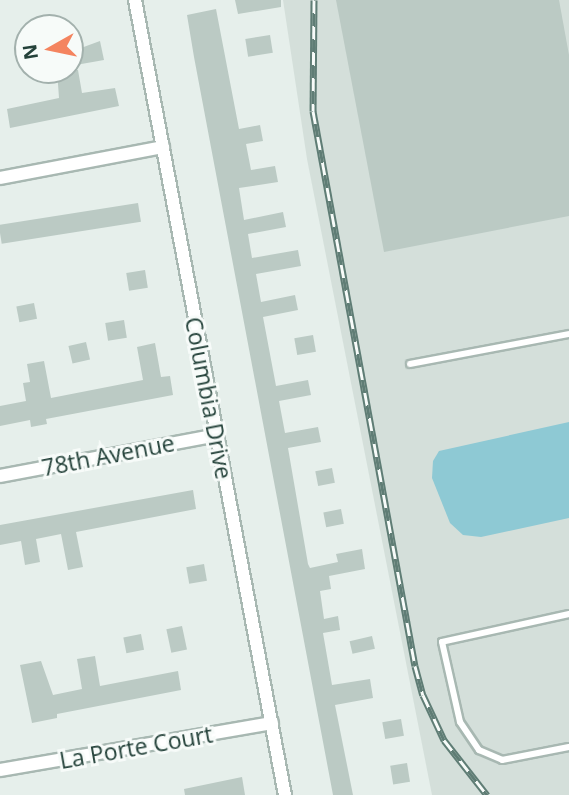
<!DOCTYPE html>
<style>
body{margin:0}
#map{position:relative;width:569px;height:795px;overflow:hidden;background:#e6efeb;font-family:"Open Sans",sans-serif}
div>[style]{position:absolute}
[style*='--x']{left:calc(var(--x)*1px);top:calc(var(--y)*1px);width:calc(var(--w)*1px);rotate:calc(var(--a)*1deg)}
.built>*{inset:0;background:#d4dfda}
.water>*{inset:0;background:#8ec9d4}
.building>*{inset:0;background:#bbcac4;transform-origin:0 0}
.roads{filter:drop-shadow(2px 0 #a8b8b2) drop-shadow(-2px 0 #a8b8b2) drop-shadow(0 2px #a8b8b2) drop-shadow(0 -2px #a8b8b2)}
.lane>*{height:6px;margin:-3px;padding:0 3px;transform-origin:3px;border-radius:3px;background:#fff}
.street>*{height:12px;margin:-6px;padding:0 6px;transform-origin:6px;border-radius:6px;background:#fff}
.rail>*{height:7px;margin-top:-3.5px;transform-origin:0;background:repeating-linear-gradient(90deg,#f7fbf9 0 13px,#5f7d75 0 26px);box-sizing:border-box;border-block:2px solid #5f7d75}
span{translate:-50% -50%;white-space:nowrap;text-align:center;line-height:1.15;-webkit-text-stroke:6px #f7fbf9;paint-order:stroke}
.street-label{font-size:23px;color:#24423a}
.north{position:absolute;left:14px;top:14px;width:70px;height:70px;box-sizing:border-box;background:#f7fbf9;border:2px solid #a3b1ad;border-radius:50%;rotate:261deg;font-size:19px;font-weight:700;line-height:28px;text-align:center;color:#24423a}
.north::after{content:'';display:block;margin:auto;width:24px;height:32px;background:#f4845f;clip-path:polygon(50% 0,100% 100%,50% 72%,0 100%)}
</style>
<div id="map">
<div class="built">
<i style="clip-path:polygon(283px 0,569px 0,569px 795px,432px 795px,307px 159px)"></i>
</div>
<div class="water">
<i style="clip-path:polygon(569px 422px,569px 518px,481px 537px,463px 535px,450px 523px,432px 478px,433px 461px,439px 451px)"></i>
</div>
<div class="building">
<i style="clip-path:polygon(235px 0,281px 0,281px 7px,238px 14px)"></i>
<i style="clip-path:polygon(336px 0,559px 0,569px 55px,569px 216px,384px 252px)"></i>
<i style="clip-path:polygon(216px 9px,239px 129px,260px 125px,263px 141px,246px 144px,251px 170px,275px 166px,278px 182px,239px 188px,244px 220px,283px 212px,286px 227px,248px 234px,252px 258px,298px 250px,301px 266px,256px 274px,261px 302px,295px 295px,298px 310px,263px 317px,276px 386px,308px 380px,311px 395px,279px 401px,285px 433px,318px 427px,321px 442px,288px 448px,308px 564px,310px 568px,338px 562px,336px 554px,362px 549px,365px 569px,329px 576px,331px 589px,320px 591px,324px 619px,338px 616px,340px 630px,323px 633px,332px 685px,370px 679px,373px 698px,335px 705px,353px 795px,333px 795px,194px 57px,187px 15px)"></i>
<i style="left:270px;top:35px;width:18px;height:25px;rotate:81deg"></i>
<i style="clip-path:polygon(100px 41px,104px 60px,70px 66px,70px 52px)"></i>
<i style="clip-path:polygon(57px 70px,78px 70px,82px 93px,115px 88px,119px 106px,10px 128px,7px 109px,59px 98px)"></i>
<i style="left:138px;top:203px;width:19px;height:141px;rotate:81deg"></i>
<i style="left:145px;top:270px;width:18px;height:19px;rotate:81deg"></i>
<i style="left:34px;top:303px;width:16px;height:18px;rotate:79deg"></i>
<i style="left:124px;top:320px;width:18px;height:19px;rotate:81deg"></i>
<i style="left:313px;top:335px;width:17px;height:19px;rotate:80deg"></i>
<i style="left:86px;top:342px;width:18px;height:18px;rotate:77deg"></i>
<i style="clip-path:polygon(155px 343px,161px 377px,170px 376px,173px 395px,46px 419px,47px 424px,31px 427px,30px 420px,0 426px,0 406px,26px 401px,23px 383px,30px 382px,27px 364px,44px 361px,51px 398px,143px 380px,137px 347px)"></i>
<i style="left:332px;top:468px;width:15px;height:17px;rotate:79deg"></i>
<i style="clip-path:polygon(193px 490px,196px 509px,76px 532px,83px 567px,68px 570px,61px 534px,36px 539px,40px 562px,25px 565px,21px 541px,0 545px,0 525px)"></i>
<i style="left:341px;top:509px;width:15px;height:18px;rotate:79deg"></i>
<i style="left:204px;top:564px;width:17px;height:18px;rotate:80deg"></i>
<i style="left:182px;top:626px;width:24px;height:16px;rotate:78deg"></i>
<i style="left:141px;top:634px;width:16px;height:18px;rotate:79deg"></i>
<i style="left:372px;top:636px;width:13px;height:23px;rotate:77deg"></i>
<i style="clip-path:polygon(95px 656px,100px 686px,178px 671px,181px 690px,57px 714px,57px 718px,32px 723px,20px 665px,41px 661px,53px 695px,82px 689px,77px 659px)"></i>
<i style="left:401px;top:719px;width:17px;height:19px;rotate:80deg"></i>
<i style="left:407px;top:763px;width:19px;height:17px;rotate:81deg"></i>
<i style="clip-path:polygon(242px 777px,245px 795px,185px 795px,184px 789px)"></i>
</div>
<div class="roads">
<div class="lane">
<i style="--x:410;--y:364;--w:162;--a:-10.7"></i>
<i style="--x:569;--y:614;--w:130;--a:167.6"></i>
<i style="--x:442;--y:642;--w:82;--a:77.3"></i>
<i style="--x:460;--y:722;--w:34;--a:56"></i>
<i style="--x:479;--y:750;--w:25;--a:23"></i>
<i style="--x:502;--y:760;--w:68;--a:-11"></i>
</div>
<div class="street">
<i style="--x:135;--y:0;--w:809;--a:79.32"></i>
<i style="--x:0;--y:178;--w:166;--a:-10.8"></i>
<i style="--x:0;--y:476;--w:220;--a:-10.7"></i>
<i style="--x:0;--y:770;--w:276;--a:-9.8"></i>
</div>
</div>
<div class="rail">
<i style="--x:314;--y:0;--w:111;--a:90.5"></i>
<i style="--x:313;--y:111;--w:564;--a:79.59"></i>
<i style="--x:415;--y:666;--w:30;--a:75"></i>
<i style="--x:423;--y:695;--w:50;--a:65"></i>
<i style="--x:444;--y:740;--w:70;--a:52"></i>
</div>
<div class="street-label">
<span style="left:209px;top:398px;rotate:79deg">Columbia Drive</span>
<span style="left:108px;top:455px;rotate:-11deg">78th Avenue</span>
<span style="left:136px;top:747px;rotate:-10deg">La Porte Court</span>
</div>
<div class="north">N</div>
</div>
